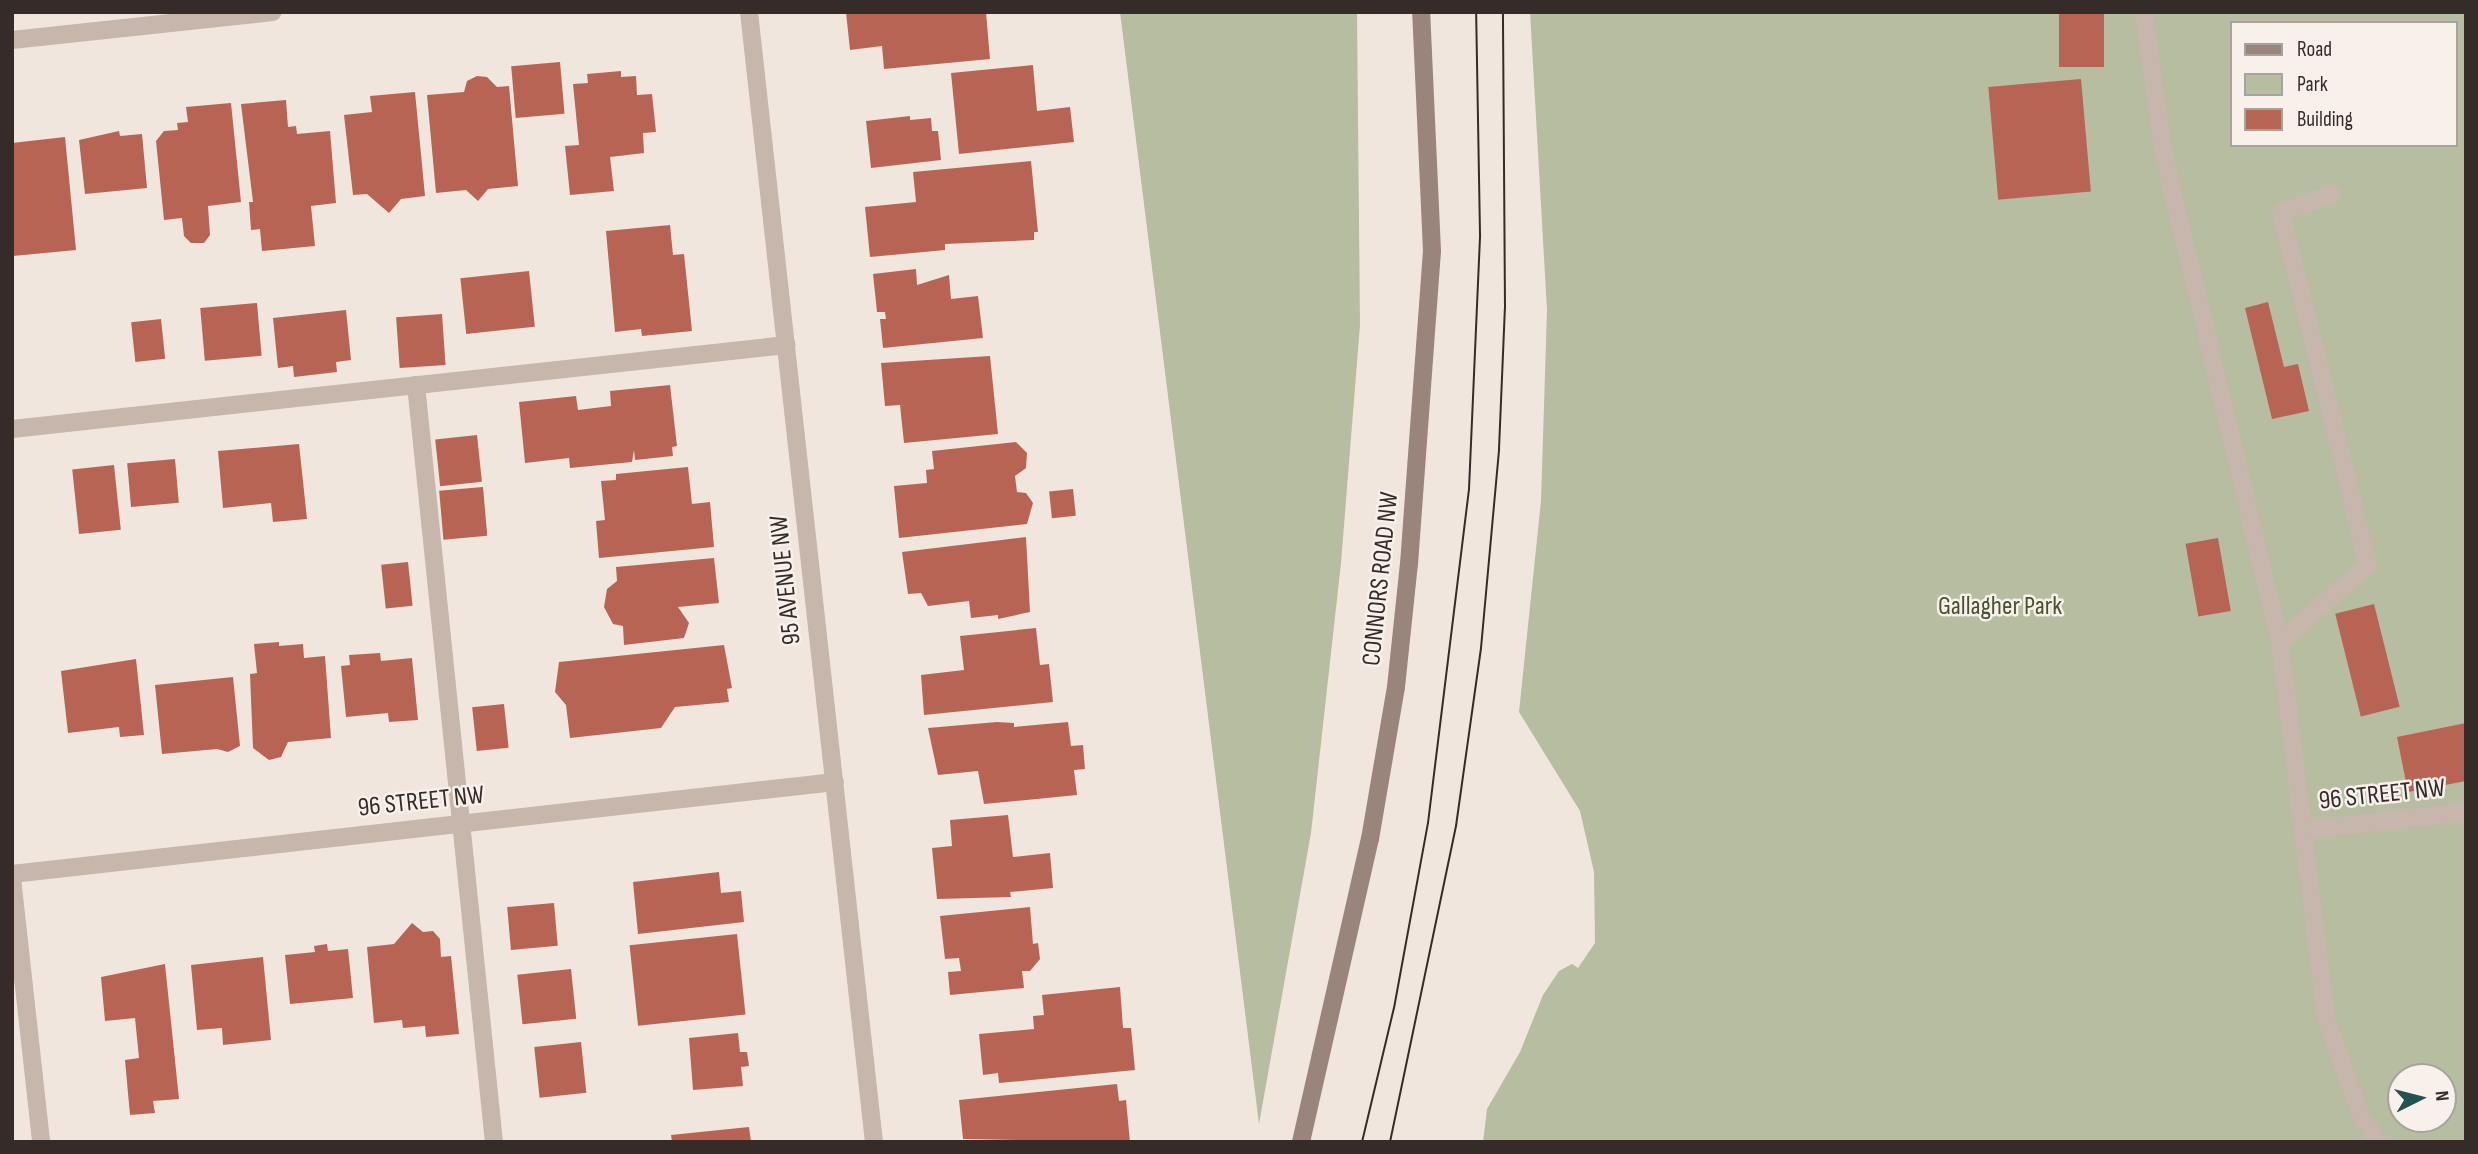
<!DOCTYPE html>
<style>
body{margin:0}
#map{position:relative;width:2478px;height:1154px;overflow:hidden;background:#f0e6de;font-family:"Sofia Sans Condensed",sans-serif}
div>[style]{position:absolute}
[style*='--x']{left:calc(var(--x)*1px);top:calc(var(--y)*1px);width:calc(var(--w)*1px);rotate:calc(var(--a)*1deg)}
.green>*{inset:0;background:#b6bda0}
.building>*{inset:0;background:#b86454;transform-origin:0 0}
.service>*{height:18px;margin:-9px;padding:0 9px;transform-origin:9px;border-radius:9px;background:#c7b6ac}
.minor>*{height:18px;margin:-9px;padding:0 9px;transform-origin:9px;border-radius:9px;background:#c7b6ac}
.secondary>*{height:18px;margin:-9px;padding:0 9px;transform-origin:9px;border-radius:9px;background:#9a857d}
.tram>*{height:2px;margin:-1px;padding:0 1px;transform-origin:1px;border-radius:1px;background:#352c2a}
span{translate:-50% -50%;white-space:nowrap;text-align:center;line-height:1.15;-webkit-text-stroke:5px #f8f0ea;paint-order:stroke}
.street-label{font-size:26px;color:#352c2a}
.park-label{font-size:26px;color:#485130}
.frame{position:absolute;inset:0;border:14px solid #352c2a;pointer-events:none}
.legend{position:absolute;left:2230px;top:21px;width:228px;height:126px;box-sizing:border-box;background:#f8f0ea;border:2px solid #aaa29d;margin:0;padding:9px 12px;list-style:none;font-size:21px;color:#352c2a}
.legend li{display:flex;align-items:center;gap:14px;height:35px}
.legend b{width:35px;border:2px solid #aaa29d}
.north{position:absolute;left:2387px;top:1063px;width:70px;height:70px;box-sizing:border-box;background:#f8f0ea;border:2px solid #aaa29d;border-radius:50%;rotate:84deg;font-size:19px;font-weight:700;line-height:28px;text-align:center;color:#352c2a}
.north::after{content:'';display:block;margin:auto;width:24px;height:32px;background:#245251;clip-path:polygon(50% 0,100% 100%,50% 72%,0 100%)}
</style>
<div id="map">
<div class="green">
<i style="clip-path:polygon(1120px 12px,1357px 12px,1360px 325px,1341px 563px,1311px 833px,1259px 1124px)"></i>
<i style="clip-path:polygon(evenodd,1530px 12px,2466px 12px,2466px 1142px,1483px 1142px,1487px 1109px,1520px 1052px,1543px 995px,1559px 971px,1572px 964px,1578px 968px,1595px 943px,1594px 872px,1580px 811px,1519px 712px,1541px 501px,1547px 310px,1530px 12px,2231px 23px,2455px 23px,2455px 145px,2231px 145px,2231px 23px,1530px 12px,2401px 1077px,2443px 1077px,2443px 1119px,2401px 1119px,2401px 1077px)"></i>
</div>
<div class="building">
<i style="clip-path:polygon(846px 12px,986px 12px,990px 59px,884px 69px,882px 46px,850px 50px)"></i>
<i style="left:2059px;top:12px;width:45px;height:55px"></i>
<i style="left:560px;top:62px;width:52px;height:49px;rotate:85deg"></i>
<i style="clip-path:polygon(1033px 65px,1037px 111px,1070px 107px,1074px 142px,959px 154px,951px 73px)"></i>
<i style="clip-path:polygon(621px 71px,621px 77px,636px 76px,637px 95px,652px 94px,656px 132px,643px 133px,644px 153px,610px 157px,614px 191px,570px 195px,565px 146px,579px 145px,573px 84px,588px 83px,587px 74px)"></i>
<i style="clip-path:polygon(477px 76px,487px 77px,497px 87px,509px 86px,518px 186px,488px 189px,478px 201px,466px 190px,436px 193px,427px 95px,464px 92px,467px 81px)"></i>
<i style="left:2081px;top:79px;width:113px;height:93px;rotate:85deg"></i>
<i style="clip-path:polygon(415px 92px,425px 196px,401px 199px,389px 213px,367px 194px,353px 195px,344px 115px,372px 112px,370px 96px)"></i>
<i style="clip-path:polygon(286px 100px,288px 127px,296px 126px,297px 134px,330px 131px,336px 203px,311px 206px,315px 246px,262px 251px,260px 229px,251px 230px,249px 202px,253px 202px,241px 104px)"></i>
<i style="clip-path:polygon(231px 103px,241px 202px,208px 206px,210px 235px,204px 243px,191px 243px,184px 236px,182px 218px,164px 220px,156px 141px,164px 131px,178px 130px,177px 123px,188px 122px,186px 107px)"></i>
<i style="clip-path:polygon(910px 116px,910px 120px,931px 118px,932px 131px,938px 131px,941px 160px,871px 168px,866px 121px)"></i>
<i style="clip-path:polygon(119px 131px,120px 136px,142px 134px,147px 188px,85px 194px,79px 140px)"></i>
<i style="clip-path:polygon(65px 137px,76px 250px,13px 256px,12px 143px)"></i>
<i style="clip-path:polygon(1031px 161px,1038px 232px,1034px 232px,1034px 240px,945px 244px,945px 250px,870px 257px,865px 207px,916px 202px,913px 172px)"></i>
<i style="clip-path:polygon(670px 225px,673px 255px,684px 254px,692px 331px,642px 336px,641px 329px,615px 332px,606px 231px)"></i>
<i style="clip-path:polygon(916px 269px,917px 285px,949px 275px,951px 299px,978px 296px,983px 338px,883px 348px,880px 319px,886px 319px,885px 312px,877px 312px,873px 274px)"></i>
<i style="left:529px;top:271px;width:56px;height:69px;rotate:84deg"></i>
<i style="clip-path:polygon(2268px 302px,2284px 367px,2298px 364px,2309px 411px,2272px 419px,2245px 308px)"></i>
<i style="left:257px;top:303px;width:53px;height:57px;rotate:85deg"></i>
<i style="clip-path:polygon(346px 310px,351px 360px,336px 362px,337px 372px,294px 377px,293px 366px,278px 368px,273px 318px)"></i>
<i style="left:442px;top:314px;width:51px;height:46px;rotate:86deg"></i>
<i style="left:161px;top:319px;width:40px;height:30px;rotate:84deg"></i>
<i style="clip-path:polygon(990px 356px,998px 434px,904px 443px,900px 405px,885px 406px,881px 363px)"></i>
<i style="clip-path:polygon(670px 385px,677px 446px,672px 447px,673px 456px,635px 460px,634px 450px,632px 462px,570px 468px,569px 458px,525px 463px,519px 402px,576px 396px,578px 410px,611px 406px,610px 391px)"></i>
<i style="left:477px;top:435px;width:47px;height:42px;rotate:84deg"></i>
<i style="clip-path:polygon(1016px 442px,1027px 453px,1026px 468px,1015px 476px,1017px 492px,1026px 493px,1033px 503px,1027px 524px,899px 538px,894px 486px,927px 483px,926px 470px,934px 469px,932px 451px)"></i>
<i style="clip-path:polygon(299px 444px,307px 519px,273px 522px,271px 503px,223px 508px,218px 451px)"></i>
<i style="left:175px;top:459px;width:44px;height:48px;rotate:85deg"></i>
<i style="left:114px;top:465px;width:65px;height:42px;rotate:84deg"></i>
<i style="clip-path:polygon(688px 467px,692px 504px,710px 502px,714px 547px,599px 558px,596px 521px,605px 520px,601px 481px,616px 480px,616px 474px)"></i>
<i style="left:483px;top:487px;width:49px;height:44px;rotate:85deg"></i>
<i style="left:1073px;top:489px;width:27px;height:24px;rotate:84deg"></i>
<i style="clip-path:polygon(1026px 537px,1030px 612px,998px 619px,998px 615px,971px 618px,969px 601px,928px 606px,921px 593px,908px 594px,902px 552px)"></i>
<i style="left:2218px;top:538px;width:74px;height:33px;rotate:80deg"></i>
<i style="clip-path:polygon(714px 558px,719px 603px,678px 607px,689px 623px,684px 638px,624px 645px,623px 626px,613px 624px,604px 607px,607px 589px,617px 581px,616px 567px)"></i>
<i style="left:408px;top:562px;width:44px;height:27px;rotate:84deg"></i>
<i style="left:2374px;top:604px;width:106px;height:40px;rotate:76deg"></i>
<i style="clip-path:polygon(1036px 628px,1040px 665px,1049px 664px,1053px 702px,924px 715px,921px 675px,964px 670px,960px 636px)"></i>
<i style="clip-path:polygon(279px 642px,279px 646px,303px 644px,304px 658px,325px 656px,331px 738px,288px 742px,281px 757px,269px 760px,253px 748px,250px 674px,257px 673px,254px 644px)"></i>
<i style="clip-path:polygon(724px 645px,732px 688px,727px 689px,729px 702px,675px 707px,661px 728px,570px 738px,566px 705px,555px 692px,559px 662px)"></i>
<i style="clip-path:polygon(380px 653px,381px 661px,412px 658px,418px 720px,389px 722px,388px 713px,346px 717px,341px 666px,350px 665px,349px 655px)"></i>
<i style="clip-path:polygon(136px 659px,144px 735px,120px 737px,119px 727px,68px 733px,61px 671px)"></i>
<i style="clip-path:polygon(233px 677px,240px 746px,228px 752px,217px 749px,162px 754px,155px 685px)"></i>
<i style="left:504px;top:704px;width:44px;height:32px;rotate:84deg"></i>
<i style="clip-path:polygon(997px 722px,1014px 723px,1014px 727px,1068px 722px,1071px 746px,1083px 745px,1085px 769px,1074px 770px,1077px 795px,984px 804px,978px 771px,938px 775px,928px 728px)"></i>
<i style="clip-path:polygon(2466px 723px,2466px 781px,2408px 792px,2397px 737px)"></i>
<i style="clip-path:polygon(1008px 815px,1013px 857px,1050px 853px,1053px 888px,1010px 892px,1011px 897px,937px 899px,932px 848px,952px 846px,950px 820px)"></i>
<i style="clip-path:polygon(719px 872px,721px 893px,741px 891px,744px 922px,638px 934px,633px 882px)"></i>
<i style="left:554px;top:903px;width:43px;height:47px;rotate:85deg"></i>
<i style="clip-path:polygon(1030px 907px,1033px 944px,1038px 943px,1040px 959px,1030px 971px,1022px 971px,1024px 988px,950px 995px,948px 972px,961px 971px,959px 958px,945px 959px,940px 916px)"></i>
<i style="clip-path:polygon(412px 923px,423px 932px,433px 931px,440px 939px,441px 957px,451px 956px,459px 1034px,426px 1037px,425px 1026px,403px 1028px,402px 1020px,374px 1023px,367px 947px,394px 944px)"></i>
<i style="left:737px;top:934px;width:81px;height:108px;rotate:84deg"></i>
<i style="clip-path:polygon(327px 944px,328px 951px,348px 949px,353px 998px,290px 1004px,285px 955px,315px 952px,314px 946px)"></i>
<i style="clip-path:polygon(263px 957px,271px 1040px,223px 1045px,222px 1028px,197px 1030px,191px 965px)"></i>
<i style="clip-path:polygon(165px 964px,179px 1099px,153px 1101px,155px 1113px,130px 1115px,125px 1060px,139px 1058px,135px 1018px,105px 1021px,101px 977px)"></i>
<i style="left:571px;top:969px;width:50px;height:54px;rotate:84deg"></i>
<i style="clip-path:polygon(1120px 987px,1123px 1028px,1131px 1028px,1135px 1070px,999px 1083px,998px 1073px,983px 1075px,979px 1034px,1034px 1029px,1033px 1016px,1044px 1015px,1042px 995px)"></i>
<i style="clip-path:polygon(738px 1033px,740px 1052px,747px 1052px,749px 1066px,741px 1067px,743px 1086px,693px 1090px,689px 1038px)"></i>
<i style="left:581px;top:1042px;width:51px;height:47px;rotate:84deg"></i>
<i style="clip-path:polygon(1117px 1084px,1119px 1101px,1126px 1100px,1130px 1142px,963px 1139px,959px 1100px)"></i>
<i style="clip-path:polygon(749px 1127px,751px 1142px,672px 1142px,671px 1135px)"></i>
</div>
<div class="service">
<i style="--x:2144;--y:12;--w:140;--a:82.2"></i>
<i style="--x:2163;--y:151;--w:505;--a:76.6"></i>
<i style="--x:2333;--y:194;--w:55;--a:159.9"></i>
<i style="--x:2281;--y:213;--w:363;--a:76.1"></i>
<i style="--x:2368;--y:565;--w:117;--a:138.8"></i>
<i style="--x:2280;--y:642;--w:380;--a:83"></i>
<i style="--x:2326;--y:1019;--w:105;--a:70"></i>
<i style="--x:2362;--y:1118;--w:29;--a:55"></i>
<i style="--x:416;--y:385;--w:761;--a:84.12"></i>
</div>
<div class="minor">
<i style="--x:749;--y:12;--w:1137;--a:83.69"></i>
<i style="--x:12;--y:40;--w:262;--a:-6.1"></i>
<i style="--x:12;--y:429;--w:779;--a:-6.19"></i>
<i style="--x:2303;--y:830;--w:164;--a:-6.3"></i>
<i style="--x:12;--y:874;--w:828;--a:-6.38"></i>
<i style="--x:12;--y:878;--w:266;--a:83.7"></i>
</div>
<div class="secondary">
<i style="--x:1301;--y:1142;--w:311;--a:-77.2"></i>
<i style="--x:1370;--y:839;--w:154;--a:-80.3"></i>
<i style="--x:1396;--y:687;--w:124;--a:-84"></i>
<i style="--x:1409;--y:564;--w:314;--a:-85.8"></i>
<i style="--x:1432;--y:251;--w:239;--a:-92.6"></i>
</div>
<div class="tram">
<i style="--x:1362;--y:1142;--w:138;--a:-76.6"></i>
<i style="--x:1394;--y:1008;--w:188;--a:-79.6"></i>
<i style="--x:1428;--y:823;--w:337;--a:-83"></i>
<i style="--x:1469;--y:489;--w:255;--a:-87.5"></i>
<i style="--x:1480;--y:234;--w:222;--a:-91"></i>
<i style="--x:1390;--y:1142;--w:323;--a:-78.2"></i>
<i style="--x:1456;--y:826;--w:180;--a:-82"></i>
<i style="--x:1481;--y:648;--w:200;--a:-84.8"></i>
<i style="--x:1499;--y:449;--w:141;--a:-87.6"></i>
<i style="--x:1505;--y:308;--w:296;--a:-90.4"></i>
</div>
<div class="street-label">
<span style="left:1381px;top:579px;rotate:-84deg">CONNORS ROAD NW</span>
<span style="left:786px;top:580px;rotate:-96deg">95 AVENUE NW</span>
<span style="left:2382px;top:795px;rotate:-6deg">96 STREET NW</span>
<span style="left:421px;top:802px;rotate:-6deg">96 STREET NW</span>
</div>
<div class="park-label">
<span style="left:2000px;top:607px">Gallagher Park</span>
</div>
<div class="frame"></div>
<ul class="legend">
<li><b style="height:9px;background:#9a857d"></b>Road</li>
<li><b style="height:19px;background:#b6bda0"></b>Park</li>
<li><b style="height:19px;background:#b86454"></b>Building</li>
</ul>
<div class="north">N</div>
</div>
